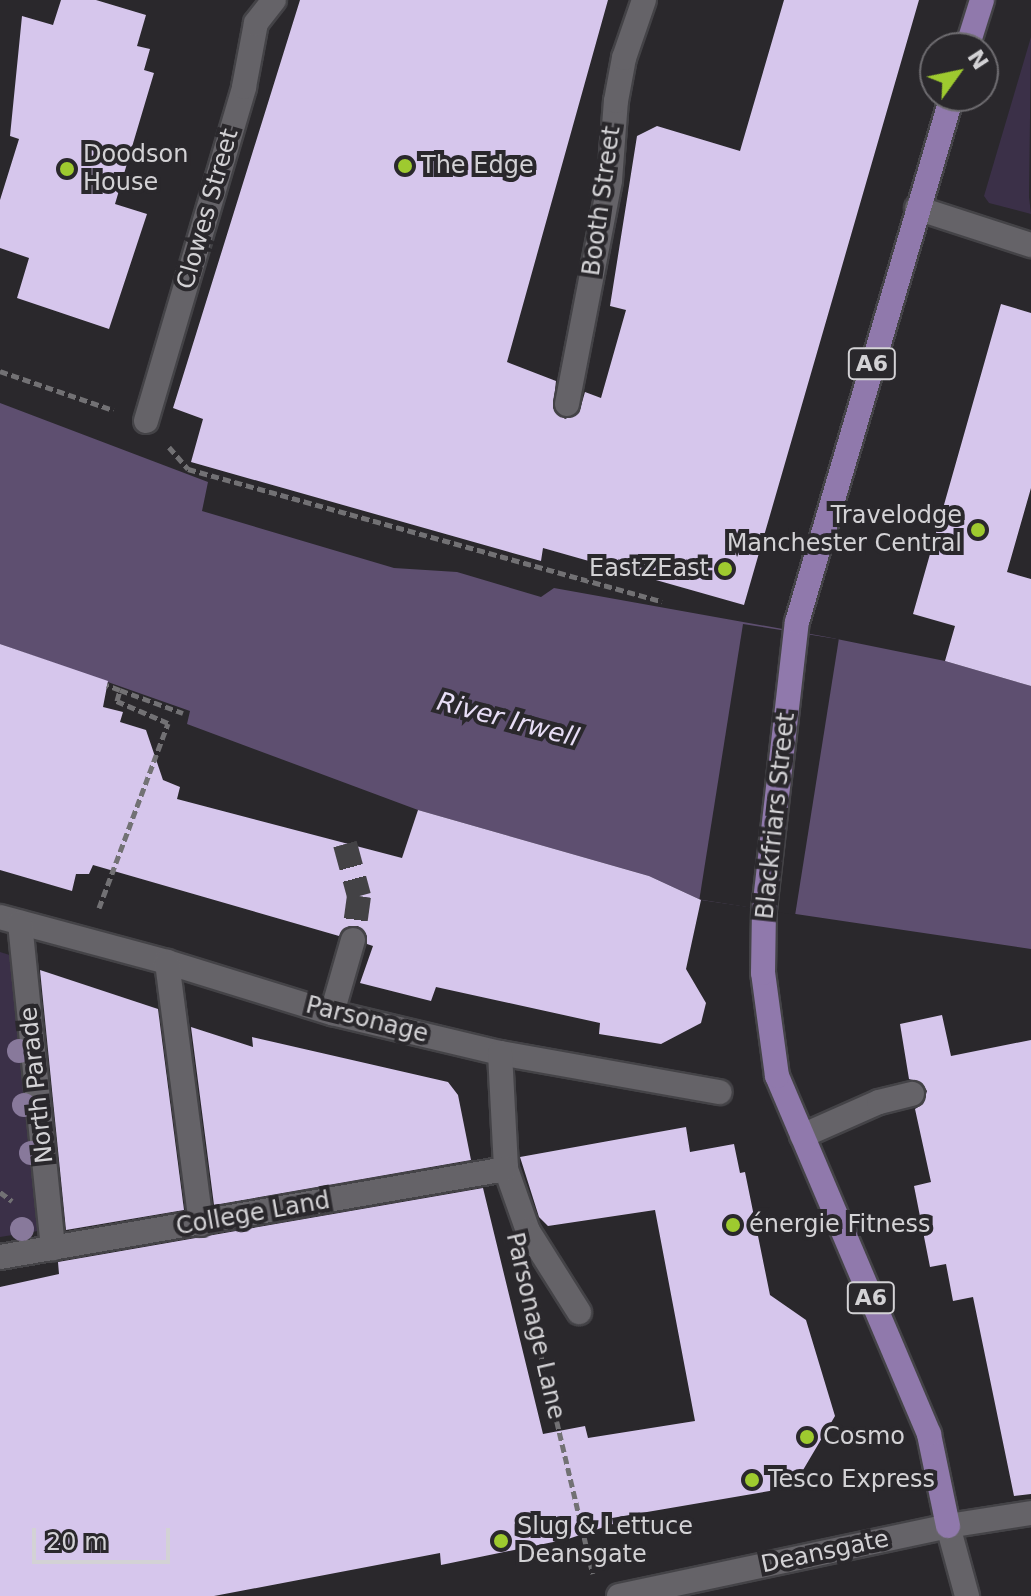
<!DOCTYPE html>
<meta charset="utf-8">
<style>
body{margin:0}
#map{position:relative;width:1031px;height:1596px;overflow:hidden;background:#2a282c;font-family:"DejaVu Sans",sans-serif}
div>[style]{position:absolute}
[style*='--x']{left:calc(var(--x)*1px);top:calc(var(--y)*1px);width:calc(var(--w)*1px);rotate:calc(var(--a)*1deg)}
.green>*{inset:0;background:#3b3048}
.water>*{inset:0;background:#5e4f70}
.pier>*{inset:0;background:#2a282c;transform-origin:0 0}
.building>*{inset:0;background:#d6c6ec}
.minor-tunnel>*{height:24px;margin-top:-12px;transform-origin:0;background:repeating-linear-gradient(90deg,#434245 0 24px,transparent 0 36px)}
.path>*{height:5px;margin-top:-2.5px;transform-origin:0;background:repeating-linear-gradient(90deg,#727174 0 8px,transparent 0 12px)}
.roads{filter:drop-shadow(2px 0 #444347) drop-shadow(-2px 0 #444347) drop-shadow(0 2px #444347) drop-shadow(0 -2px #444347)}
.minor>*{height:24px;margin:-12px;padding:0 12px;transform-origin:12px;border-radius:12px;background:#656368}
.major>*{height:24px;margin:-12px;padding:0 12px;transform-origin:12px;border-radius:12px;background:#9079ac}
.trees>*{width:24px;height:24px;margin:-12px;border-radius:50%;background:#88799b}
.dots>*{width:22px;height:22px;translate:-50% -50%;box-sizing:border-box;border:4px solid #2a282c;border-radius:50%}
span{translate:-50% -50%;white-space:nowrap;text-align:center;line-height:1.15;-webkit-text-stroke:8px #2a282c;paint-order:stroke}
.shield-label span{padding:2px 6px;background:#2a282c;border:2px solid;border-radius:6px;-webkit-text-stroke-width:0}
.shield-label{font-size:22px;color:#d3d2d5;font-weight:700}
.poi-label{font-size:24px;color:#d3d2d5}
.left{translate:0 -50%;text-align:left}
.right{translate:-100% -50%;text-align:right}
.street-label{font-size:24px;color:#d3d2d5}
.water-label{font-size:26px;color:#e8def6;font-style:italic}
.north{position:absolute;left:919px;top:32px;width:80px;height:80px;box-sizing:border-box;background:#2a282c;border:2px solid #6e6c70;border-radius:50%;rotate:57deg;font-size:22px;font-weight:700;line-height:32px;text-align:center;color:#d3d2d5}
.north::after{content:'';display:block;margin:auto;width:28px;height:36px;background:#9eca2f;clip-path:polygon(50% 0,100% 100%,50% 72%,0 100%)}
.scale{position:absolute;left:32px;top:1528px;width:138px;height:36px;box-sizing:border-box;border:4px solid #d3d2d5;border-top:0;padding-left:10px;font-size:24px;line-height:28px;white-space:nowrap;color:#d3d2d5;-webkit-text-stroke:6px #2a282c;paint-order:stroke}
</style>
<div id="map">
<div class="green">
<i style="clip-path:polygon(1031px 37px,1029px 197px,1031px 214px,989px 203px,984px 196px)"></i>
<i style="clip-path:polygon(0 952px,13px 956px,38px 1231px,0 1237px)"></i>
</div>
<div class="water">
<i style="clip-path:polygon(0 403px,208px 482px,202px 511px,394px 568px,457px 572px,541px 597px,554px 588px,827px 637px,945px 661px,1031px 686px,1031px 949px,701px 900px,649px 876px,418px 810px,187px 724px,190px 711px,0 644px)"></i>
</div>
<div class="pier">
<i style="left:743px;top:624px;width:97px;height:279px;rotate:9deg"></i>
</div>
<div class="building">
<i style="clip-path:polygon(61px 0,96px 0,146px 15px,137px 46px,150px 49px,144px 70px,154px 73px,115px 204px,147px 214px,109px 329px,17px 298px,29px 258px,0 248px,0 200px,19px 139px,10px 136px,22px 16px,53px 25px)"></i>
<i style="clip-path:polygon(300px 0,608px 0,507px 362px,556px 381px,553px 408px,565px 419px,579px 413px,585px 392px,601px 398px,626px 310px,610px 306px,637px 136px,657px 126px,740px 151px,784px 0,919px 0,744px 605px,543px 548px,541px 561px,191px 462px,203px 419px,173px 408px)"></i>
<i style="clip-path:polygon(1001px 304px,1031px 313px,1031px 488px,1007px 572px,1031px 579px,1031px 686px,945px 661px,955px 626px,913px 614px)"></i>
<i style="clip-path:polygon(0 644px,108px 681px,103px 707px,123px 712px,120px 722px,146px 730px,163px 780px,180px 787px,177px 799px,402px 858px,418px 810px,649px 876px,701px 900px,686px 969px,706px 1003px,701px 1023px,661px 1044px,599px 1034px,600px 1023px,436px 987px,431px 1001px,360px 983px,373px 946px,367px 944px,367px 936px,358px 926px,349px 926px,339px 936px,93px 865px,89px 874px,76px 874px,72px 891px,0 870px)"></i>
<i style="clip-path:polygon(40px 970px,158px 1009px,184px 1210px,66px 1230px)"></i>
<i style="clip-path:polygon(942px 1015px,951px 1056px,1031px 1040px,1031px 1494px,1014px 1496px,973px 1297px,953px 1301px,946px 1264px,930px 1267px,914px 1186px,931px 1182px,915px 1109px,923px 1104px,927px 1091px,922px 1083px,909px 1079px,900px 1024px)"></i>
<i style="clip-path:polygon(191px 1027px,253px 1047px,252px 1037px,448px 1082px,458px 1095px,471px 1160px,214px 1205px)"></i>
<i style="clip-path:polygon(686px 1127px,690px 1152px,734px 1144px,740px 1173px,745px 1172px,770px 1295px,806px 1320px,835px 1416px,793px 1487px,612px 1518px,613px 1524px,568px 1539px,441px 1565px,440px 1553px,214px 1596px,0 1596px,0 1287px,59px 1274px,58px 1262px,483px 1188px,543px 1434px,585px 1426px,588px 1438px,695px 1421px,655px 1210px,548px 1226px,539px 1217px,520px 1157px)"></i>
</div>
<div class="minor-tunnel">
<i style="--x:345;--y:844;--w:54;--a:74.9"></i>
<i style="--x:359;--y:896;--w:44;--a:97.8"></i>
</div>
<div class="path">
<i style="--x:0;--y:371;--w:120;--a:19"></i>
<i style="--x:169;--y:447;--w:29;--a:49"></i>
<i style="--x:188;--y:469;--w:492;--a:15.6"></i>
<i style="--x:120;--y:690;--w:67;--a:20.1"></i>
<i style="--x:99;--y:908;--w:197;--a:-69.5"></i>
<i style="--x:168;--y:723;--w:56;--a:-156.7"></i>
<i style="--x:117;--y:701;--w:11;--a:-75"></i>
<i style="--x:120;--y:690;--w:14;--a:-159"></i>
<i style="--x:0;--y:1192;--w:15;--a:37"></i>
<i style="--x:529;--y:1304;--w:277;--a:76.7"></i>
</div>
<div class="roads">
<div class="minor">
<i style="--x:917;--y:208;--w:120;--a:18"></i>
<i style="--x:567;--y:404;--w:228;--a:-79.1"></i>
<i style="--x:610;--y:180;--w:79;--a:-85.7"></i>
<i style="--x:616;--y:101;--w:44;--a:-79.5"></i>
<i style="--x:624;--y:58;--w:61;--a:-71"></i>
<i style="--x:146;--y:421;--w:348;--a:-73.6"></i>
<i style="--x:244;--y:87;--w:65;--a:-79.4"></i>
<i style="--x:256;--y:23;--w:29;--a:-52"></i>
<i style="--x:0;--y:917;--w:173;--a:15.1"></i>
<i style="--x:167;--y:962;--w:173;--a:17.2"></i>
<i style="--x:332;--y:1013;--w:173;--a:13.4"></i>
<i style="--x:500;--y:1053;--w:223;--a:10.1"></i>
<i style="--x:20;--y:923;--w:327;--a:84.2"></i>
<i style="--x:167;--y:962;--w:264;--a:82.6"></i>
<i style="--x:332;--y:1013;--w:76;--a:-74"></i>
<i style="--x:500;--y:1053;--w:116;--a:87"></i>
<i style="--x:506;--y:1169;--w:66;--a:70.5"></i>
<i style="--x:528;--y:1231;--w:96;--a:57.8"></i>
<i style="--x:802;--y:1136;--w:84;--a:-23.8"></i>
<i style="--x:879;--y:1102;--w:34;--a:-14"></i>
<i style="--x:0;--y:1257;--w:514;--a:-9.87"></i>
<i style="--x:948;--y:1526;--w:73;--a:74.8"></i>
<i style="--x:619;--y:1596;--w:336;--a:-12"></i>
<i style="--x:948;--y:1526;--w:84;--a:-8.9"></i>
</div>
<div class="major">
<i style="--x:967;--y:48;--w:50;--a:-72.6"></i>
<i style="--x:948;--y:1526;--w:94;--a:-101.7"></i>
<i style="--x:929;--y:1434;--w:389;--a:-113"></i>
<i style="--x:777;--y:1076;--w:104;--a:-97.7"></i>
<i style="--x:763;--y:973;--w:63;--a:-89.1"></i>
<i style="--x:764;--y:910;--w:290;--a:-83.5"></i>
<i style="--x:797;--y:622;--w:548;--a:-73.58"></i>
</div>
</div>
<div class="trees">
<i style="left:19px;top:1051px"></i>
<i style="left:24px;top:1105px"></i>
<i style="left:31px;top:1153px"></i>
<i style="left:22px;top:1229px"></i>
</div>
<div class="dots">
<i style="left:405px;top:166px;background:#9eca2f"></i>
<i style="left:67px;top:169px;background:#9eca2f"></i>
<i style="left:978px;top:530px;background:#9eca2f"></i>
<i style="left:725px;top:569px;background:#9eca2f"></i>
<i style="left:733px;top:1225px;background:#9eca2f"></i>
<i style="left:807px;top:1437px;background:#9eca2f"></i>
<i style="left:752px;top:1480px;background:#9eca2f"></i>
<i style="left:501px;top:1541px;background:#9eca2f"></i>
</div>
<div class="shield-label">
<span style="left:872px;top:364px">A6</span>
<span style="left:871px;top:1298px">A6</span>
</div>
<div class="poi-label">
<span class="left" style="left:83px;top:169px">Doodson<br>House</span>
<span class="left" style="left:421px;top:166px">The Edge</span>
<span class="right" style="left:962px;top:530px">Travelodge<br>Manchester Central</span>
<span class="right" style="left:709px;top:569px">EastZEast</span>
<span class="left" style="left:749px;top:1225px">énergie Fitness</span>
<span class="left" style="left:823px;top:1437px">Cosmo</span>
<span class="left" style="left:768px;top:1480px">Tesco Express</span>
<span class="left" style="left:517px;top:1541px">Slug &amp; Lettuce<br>Deansgate</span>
</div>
<div class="street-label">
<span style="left:602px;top:201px;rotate:-82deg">Booth Street</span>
<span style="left:208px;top:209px;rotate:-74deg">Clowes Street</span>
<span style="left:776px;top:816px;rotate:-84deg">Blackfriars Street</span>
<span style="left:367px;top:1020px;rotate:14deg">Parsonage</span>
<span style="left:37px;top:1085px;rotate:-96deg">North Parade</span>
<span style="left:253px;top:1214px;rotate:-10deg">College Land</span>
<span style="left:535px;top:1326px;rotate:77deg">Parsonage Lane</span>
<span style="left:825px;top:1552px;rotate:-12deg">Deansgate</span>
</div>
<div class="water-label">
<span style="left:508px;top:720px;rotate:15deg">River Irwell</span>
</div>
<div class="north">N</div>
<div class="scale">20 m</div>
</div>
